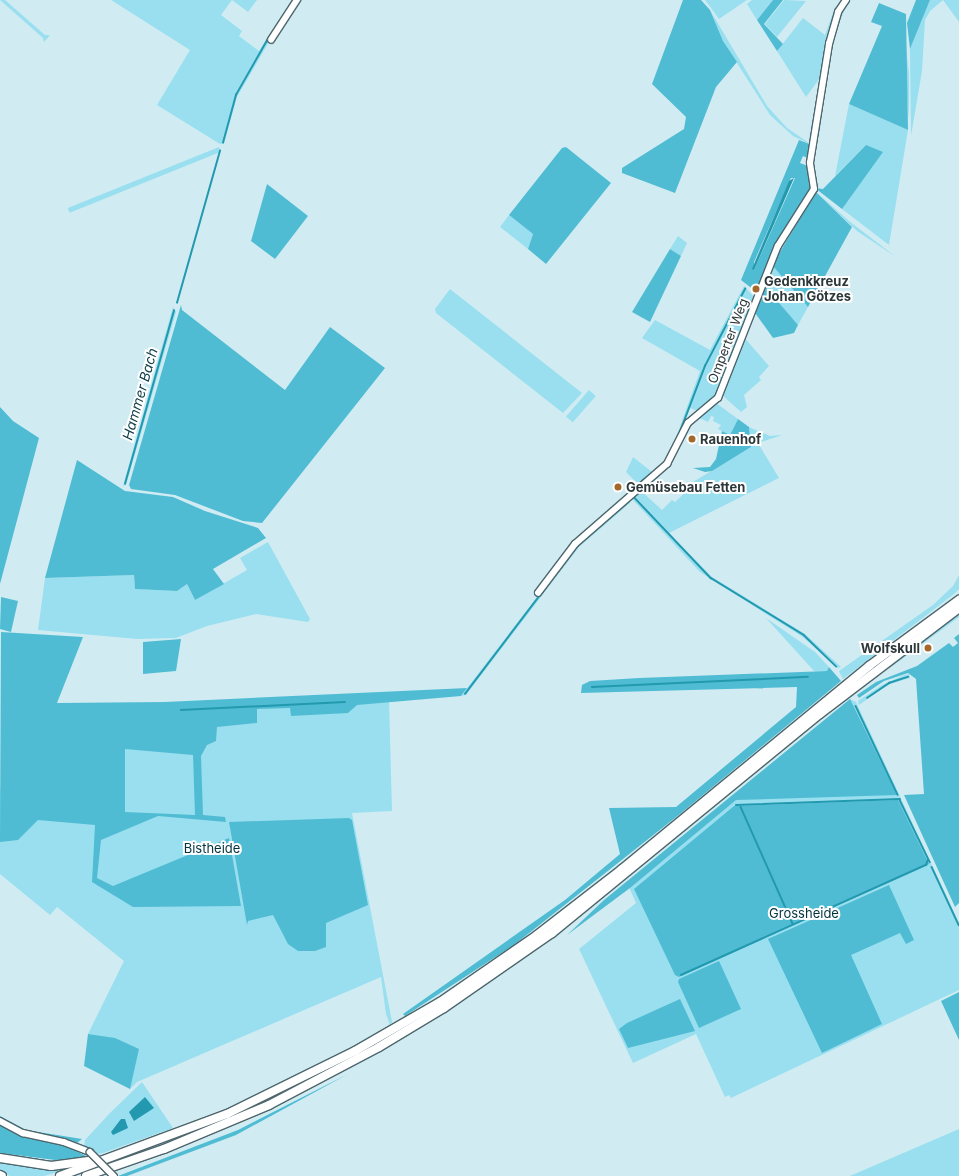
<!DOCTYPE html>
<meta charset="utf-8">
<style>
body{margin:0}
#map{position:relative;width:959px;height:1176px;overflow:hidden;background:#d0ecf2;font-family:Inter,sans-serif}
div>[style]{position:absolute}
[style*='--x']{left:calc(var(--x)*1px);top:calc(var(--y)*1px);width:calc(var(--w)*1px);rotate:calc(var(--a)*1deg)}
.green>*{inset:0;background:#99dfef;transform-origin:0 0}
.forest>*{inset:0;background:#50bcd3}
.water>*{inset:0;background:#2299af}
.stream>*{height:1.5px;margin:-0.75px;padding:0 0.75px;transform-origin:0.75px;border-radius:0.75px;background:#2299af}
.roads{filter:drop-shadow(1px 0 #4d666c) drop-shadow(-1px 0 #4d666c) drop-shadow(0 1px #4d666c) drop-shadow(0 -1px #4d666c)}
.minor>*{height:5.5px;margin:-2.75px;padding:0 2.75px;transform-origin:2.75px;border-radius:2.75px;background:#fff}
.highway>*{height:8px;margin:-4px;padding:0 4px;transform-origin:4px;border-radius:4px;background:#fff}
.bridges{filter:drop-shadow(1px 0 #4d666c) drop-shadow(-1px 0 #4d666c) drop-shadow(0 1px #4d666c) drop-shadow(0 -1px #4d666c)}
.minor-bridge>*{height:5.5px;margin:-2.75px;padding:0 2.75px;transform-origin:2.75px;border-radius:2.75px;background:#fff}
.dots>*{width:11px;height:11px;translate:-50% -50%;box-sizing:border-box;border:2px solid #fff;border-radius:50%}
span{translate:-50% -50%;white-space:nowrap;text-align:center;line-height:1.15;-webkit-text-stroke:4px #fff;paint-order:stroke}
.poi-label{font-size:13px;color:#2d383a;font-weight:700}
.left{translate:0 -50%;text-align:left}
.right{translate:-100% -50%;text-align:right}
.street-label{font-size:13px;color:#2d383a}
.park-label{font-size:13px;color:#00333d}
.water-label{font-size:14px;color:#10414b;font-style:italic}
</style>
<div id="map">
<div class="green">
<i style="clip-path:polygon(0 0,5px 0,45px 35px,50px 35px,44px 42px,43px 38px)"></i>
<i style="clip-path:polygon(111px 0,257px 0,248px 12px,232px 0,221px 15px,242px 31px,239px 36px,259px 51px,267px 38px,270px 40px,237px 97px,224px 143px,220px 144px,157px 105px,190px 50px)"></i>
<i style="clip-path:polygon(705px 0,747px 0,719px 19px)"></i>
<i style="clip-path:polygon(752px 0,773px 0,757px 20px,747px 4px)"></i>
<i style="clip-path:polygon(784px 0,806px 1px,777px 37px,765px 24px)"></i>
<i style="clip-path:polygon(848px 0,832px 43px,819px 137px,816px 136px,830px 46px,838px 17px)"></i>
<i style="clip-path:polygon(930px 0,943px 0,930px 11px,925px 20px,922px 71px,911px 136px,910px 49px)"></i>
<i style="clip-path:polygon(943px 0,959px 0,959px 22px)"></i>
<i style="clip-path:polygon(835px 7px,838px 9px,813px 140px,809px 139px,820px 78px,806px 97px,777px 51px,803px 18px,825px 35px)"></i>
<i style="clip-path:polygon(710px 10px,767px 106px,787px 128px,812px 145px,793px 136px,770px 115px,723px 41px)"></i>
<i style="clip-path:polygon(905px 40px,909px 73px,909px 119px,905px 71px)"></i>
<i style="clip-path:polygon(849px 104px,908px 130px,889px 245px,816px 189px,842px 209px,866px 145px,835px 176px)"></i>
<i style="left:219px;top:147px;width:5px;height:163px;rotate:68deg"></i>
<i style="clip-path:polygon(816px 192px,849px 221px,896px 257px,857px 231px)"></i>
<i style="clip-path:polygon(509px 215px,533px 234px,528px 249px,500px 227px)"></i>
<i style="clip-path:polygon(678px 236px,687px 243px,681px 256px,670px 249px)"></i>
<i style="clip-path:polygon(772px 265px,808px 307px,798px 325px,763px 284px)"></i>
<i style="clip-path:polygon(744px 286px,754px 297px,717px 393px,698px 411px,690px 408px,668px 460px,642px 482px,636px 482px,626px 472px,633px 457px,652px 472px,669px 457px,700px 371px,642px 338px,655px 320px,710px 350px)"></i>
<i style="clip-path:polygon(450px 289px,582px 393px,563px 413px,436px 313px,435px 309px)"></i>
<i style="clip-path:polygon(173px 307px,176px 312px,126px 485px,123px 486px)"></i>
<i style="clip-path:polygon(743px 336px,769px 366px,759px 377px,761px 380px,744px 395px,747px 407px,741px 412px,722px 395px)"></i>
<i style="left:589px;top:390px;width:9px;height:35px;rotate:41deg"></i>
<i style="clip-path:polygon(716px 403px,738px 419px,730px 435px,718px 429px,721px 425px,713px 421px,714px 417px,711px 416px,708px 422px,697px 417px)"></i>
<i style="clip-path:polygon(749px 427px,770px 436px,782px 435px,758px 443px,779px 478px,669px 533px,712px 577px,805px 634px,841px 667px,837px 668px,803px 637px,700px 572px,633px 500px,640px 490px,662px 510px,672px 500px,675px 502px,691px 487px,688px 485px,751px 447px)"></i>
<i style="clip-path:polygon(626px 501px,631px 502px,579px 547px,466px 695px,461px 696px,577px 545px)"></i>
<i style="clip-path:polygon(268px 542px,310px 619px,308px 622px,256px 614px,207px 626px,176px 638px,137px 639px,38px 630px,45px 578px,134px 575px,135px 589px,177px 591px,187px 584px,195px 600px,247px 570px,240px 558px)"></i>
<i style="clip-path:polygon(959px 575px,959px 589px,954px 594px,843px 679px,839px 671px,933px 605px,953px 586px)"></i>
<i style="clip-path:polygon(959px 612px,959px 617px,891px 667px,879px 673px)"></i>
<i style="clip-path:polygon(766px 618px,815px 652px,829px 667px,828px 671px,814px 671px)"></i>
<i style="clip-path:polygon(904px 675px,909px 674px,910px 678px,887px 685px,859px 705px,858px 701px,882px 685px)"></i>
<i style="clip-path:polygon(389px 699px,392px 811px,352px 813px,392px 1022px,390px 1025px,386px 1014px,381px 977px,137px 1082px,130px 1089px,93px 1035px,88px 1034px,124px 961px,57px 907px,50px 915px,0 874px,0 789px,75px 711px)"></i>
<i style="clip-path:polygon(850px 699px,856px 702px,959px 923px,959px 990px,731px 1098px,729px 1095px,725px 1097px,696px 1034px,633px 1063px,579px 949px,636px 903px,628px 885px,852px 704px)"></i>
<i style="clip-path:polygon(142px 1082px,173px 1128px,103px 1153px,97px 1154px,84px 1147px,85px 1140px,109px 1114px)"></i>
<i style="clip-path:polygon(959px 1129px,959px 1176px,850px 1176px)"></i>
<i style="clip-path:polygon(0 1162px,65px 1168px,65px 1170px,44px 1176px,10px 1176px,0 1172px)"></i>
</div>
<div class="forest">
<i style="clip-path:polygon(683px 0,701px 0,710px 10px,723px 41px,737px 62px,716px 87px,675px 193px,622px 173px,622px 168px,684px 129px,686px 117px,652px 84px)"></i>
<i style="clip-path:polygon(773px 0,783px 0,764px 24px,783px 44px,777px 51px,757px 20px)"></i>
<i style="clip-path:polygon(916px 0,930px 0,910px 49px,907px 23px)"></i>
<i style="clip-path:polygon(879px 3px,906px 14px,908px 130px,849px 104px,882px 26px,871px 22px)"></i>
<i style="clip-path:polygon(evenodd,799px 140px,812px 145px,810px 159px,803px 156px,800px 163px,808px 166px,811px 190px,776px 245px,758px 289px,754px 290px,741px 280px,799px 140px,791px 178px,795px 178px,754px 270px,754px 262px,791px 178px)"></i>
<i style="clip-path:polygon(866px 145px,883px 152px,842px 209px,815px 188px,823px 189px)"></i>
<i style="clip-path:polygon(566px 147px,611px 183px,546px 264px,528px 249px,533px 234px,509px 215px,562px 148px)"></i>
<i style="clip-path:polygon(267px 184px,308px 216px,275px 259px,251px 241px)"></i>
<i style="clip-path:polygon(816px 192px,852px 227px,808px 307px,772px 265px)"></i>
<i style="clip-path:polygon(670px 249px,681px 256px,650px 322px,632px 312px)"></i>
<i style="clip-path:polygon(763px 284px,798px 325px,794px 333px,773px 338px,753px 310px)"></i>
<i style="clip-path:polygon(181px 305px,182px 310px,285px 390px,330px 327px,385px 368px,262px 523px,243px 521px,175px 495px,131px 489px,129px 485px)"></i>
<i style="clip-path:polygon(0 407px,13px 421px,39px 438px,0 584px)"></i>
<i style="clip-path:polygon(738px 419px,749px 427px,751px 447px,712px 471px,705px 472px,693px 468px,710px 467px,716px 459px,722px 431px,730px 435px)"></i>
<i style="clip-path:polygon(77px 460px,125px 491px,173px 497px,205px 511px,258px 528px,266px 538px,213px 569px,224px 584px,195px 600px,187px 584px,177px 591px,135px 589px,134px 575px,45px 578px)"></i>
<i style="clip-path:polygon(1px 597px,18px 601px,11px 632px,0 629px)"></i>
<i style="clip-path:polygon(evenodd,1px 632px,83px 637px,57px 703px,165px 702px,467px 688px,461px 696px,357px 705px,348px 713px,291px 716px,290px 708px,257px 709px,257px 723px,217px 727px,216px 741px,207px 745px,201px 756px,203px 815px,225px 817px,226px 822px,158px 816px,101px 840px,97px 878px,113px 886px,229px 838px,241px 906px,133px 907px,92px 882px,95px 825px,38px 820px,18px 840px,0 842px,1px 632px,125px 749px,193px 755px,195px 815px,125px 812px,125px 749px)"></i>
<i style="clip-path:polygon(959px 634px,959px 903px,955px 907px,904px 795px,924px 794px,916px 679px,908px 673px,884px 681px,859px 698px,857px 695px,876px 682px,917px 666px,949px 643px,953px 647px,958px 643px,954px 638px)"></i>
<i style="clip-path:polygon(181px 639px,176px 671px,143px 674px,143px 642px)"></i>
<i style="clip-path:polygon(829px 667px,841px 681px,680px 814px,514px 945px,405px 1016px,403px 1014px,565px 900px,620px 854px,609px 808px,676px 807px,796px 707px,797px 687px,581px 693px,582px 685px,590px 681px,639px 678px,827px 671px)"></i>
<i style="clip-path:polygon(850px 699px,897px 795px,736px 800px,630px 888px,567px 935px,604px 900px)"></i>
<i style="clip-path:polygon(898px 800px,929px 864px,679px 977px,675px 975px,634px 889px,734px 806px)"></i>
<i style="clip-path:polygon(349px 818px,352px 820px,368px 905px,326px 923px,326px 947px,315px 951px,298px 951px,288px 944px,273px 915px,248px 921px,247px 925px,229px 822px)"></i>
<i style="clip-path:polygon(889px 885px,914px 940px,906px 944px,900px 933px,851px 955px,882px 1024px,822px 1053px,768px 939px)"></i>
<i style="clip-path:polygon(719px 961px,741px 1009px,699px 1028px,678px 982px,679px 979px)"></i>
<i style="clip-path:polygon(959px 992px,959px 1040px,941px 1001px)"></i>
<i style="clip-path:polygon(680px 999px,695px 1031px,628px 1048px,619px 1029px,627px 1023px)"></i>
<i style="clip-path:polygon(88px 1034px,115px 1038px,139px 1049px,130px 1089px,84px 1066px)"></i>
<i style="clip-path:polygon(348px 1074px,236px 1135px,127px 1176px,118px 1176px,238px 1130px)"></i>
<i style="clip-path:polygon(0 1116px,26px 1130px,82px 1139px,77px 1143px,29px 1133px,0 1119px)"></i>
<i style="clip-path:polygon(0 1123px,24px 1136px,58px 1142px,88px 1157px,63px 1161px,0 1153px)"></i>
</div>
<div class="water">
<i style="clip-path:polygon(794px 178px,754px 270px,752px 269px,789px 181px)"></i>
<i style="clip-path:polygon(145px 1097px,154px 1108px,134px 1121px,129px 1112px)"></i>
<i style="clip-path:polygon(121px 1119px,125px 1119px,128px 1128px,113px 1135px,111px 1132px)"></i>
</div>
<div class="stream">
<i style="--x:223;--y:143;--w:50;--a:-74.8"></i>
<i style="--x:236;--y:95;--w:64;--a:-60.3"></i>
<i style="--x:177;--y:303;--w:158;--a:-74.2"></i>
<i style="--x:678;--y:437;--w:76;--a:-69.2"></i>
<i style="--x:705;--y:366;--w:87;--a:-62.5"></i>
<i style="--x:642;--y:481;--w:18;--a:-38"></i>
<i style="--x:125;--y:484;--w:180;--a:-74.2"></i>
<i style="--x:634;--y:497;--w:112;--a:46.5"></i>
<i style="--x:711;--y:578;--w:109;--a:31.5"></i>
<i style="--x:804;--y:635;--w:45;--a:44.1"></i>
<i style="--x:592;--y:687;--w:216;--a:-2.7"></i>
<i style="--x:465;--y:694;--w:187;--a:-52.8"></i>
<i style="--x:578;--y:545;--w:65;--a:-40.6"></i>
<i style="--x:867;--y:698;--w:27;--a:-34"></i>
<i style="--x:889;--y:683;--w:20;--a:-18"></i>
<i style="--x:856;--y:706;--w:98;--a:64.7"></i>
<i style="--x:181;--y:710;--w:164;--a:-2.8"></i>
<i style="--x:900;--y:800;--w:69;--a:64.2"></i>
<i style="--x:736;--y:805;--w:164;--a:-2.1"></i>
<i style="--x:741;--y:807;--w:128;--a:66"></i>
<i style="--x:932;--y:867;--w:64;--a:65"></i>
<i style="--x:681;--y:975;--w:269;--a:-24.2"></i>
<i style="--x:926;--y:865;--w:5;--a:-68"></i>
</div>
<div class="roads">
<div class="minor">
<i style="--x:271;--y:40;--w:48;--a:-57"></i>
<i style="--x:538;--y:593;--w:61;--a:-52.9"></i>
<i style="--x:575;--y:544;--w:122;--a:-41"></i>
<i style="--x:667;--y:464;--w:46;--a:-62.9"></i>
<i style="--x:688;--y:423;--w:39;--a:-40"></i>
<i style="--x:718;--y:398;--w:163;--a:-68.5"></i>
<i style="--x:778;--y:246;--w:67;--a:-57.7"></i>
<i style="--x:814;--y:189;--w:26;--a:-99"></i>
<i style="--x:810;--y:163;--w:121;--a:-80.9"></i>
<i style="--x:829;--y:44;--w:33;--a:-74"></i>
<i style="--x:838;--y:12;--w:14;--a:-56"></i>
<i style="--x:0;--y:1121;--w:26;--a:28"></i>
<i style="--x:23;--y:1133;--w:42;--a:12.4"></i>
<i style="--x:64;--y:1142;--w:28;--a:21"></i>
</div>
<div class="highway">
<i style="--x:0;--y:1158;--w:52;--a:8.9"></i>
<i style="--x:51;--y:1166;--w:45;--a:-7.6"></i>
<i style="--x:0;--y:1175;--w:2;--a:27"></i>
<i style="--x:60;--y:1176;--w:178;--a:-20.4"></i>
<i style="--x:227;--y:1114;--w:143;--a:-26.2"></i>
<i style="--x:355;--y:1051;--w:98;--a:-30"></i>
<i style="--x:440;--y:1002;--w:118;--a:-34.6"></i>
<i style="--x:537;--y:935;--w:108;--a:-37.8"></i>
<i style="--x:622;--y:869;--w:320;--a:-39.4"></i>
<i style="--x:869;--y:666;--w:112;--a:-36.3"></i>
<i style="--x:86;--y:1176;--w:83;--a:-19.1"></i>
<i style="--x:164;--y:1149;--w:114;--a:-22.7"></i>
<i style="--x:269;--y:1105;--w:124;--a:-27.8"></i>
<i style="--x:379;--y:1047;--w:76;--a:-31"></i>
<i style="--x:444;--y:1008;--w:131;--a:-34.8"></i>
<i style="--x:552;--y:933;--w:346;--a:-39.3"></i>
<i style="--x:820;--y:714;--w:175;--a:-37.3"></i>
</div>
</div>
<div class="bridges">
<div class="minor-bridge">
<i style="--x:90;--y:1152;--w:34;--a:45"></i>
</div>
</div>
<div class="dots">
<i style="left:756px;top:289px;background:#a4682a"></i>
<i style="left:692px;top:439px;background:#a4682a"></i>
<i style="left:618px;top:487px;background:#a4682a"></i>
<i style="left:928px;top:648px;background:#a4682a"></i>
</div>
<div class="poi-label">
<span class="left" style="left:764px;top:289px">Gedenkkreuz<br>Johan Götzes</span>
<span class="left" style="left:700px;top:439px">Rauenhof</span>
<span class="left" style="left:626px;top:487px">Gemüsebau Fetten</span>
<span class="right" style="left:920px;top:648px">Wolfskull</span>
</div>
<div class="street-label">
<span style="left:728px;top:341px;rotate:-69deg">Omperter Weg</span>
</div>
<div class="park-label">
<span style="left:212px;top:848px">Bistheide</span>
<span style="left:804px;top:913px">Grossheide</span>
</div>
<div class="water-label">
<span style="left:140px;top:394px;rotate:-74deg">Hammer Bach</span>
</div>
</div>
